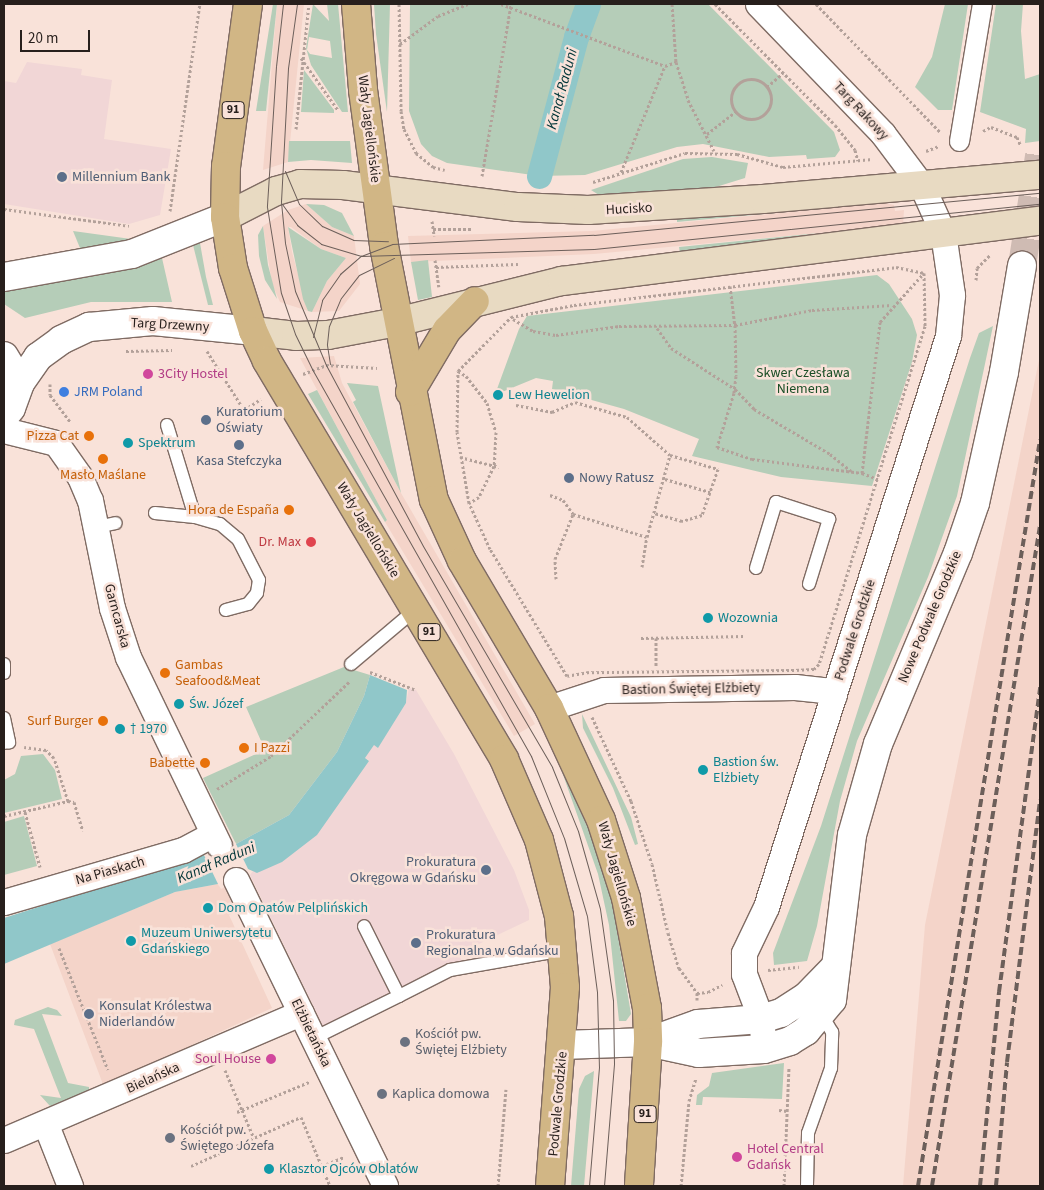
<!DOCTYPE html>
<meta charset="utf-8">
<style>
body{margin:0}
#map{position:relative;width:1044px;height:1190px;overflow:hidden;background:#f9e2d9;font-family:"Source Sans 3",sans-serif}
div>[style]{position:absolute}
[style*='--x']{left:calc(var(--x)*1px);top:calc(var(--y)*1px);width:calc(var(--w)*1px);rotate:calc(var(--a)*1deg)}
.commercial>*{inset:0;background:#f1d6d6}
.built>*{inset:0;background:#f4d4c9}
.green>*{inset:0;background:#b5cdb8}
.water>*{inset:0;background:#90c7c9}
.pier>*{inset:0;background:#f9e2d9}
.canal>*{height:25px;margin:-12.5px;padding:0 12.5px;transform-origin:12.5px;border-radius:12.5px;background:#90c7c9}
.tertiary-tunnel>*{height:28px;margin-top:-14px;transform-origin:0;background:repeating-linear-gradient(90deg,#cfbbb3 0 28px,transparent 0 42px)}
.path>*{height:3px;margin-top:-1.5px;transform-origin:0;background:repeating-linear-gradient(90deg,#b3a19a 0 2.5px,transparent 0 5px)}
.path>.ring{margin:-1.5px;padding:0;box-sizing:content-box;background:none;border:3px solid #b3a19a;border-radius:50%}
.roads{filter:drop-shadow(1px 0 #7f6b63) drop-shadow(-1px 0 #7f6b63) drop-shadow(0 1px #7f6b63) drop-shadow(0 -1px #7f6b63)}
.service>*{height:12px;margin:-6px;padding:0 6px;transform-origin:6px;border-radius:6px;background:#fff}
.pedestrian>*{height:19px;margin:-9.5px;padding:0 9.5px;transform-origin:9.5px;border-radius:9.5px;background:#fff}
.minor>*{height:25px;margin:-12.5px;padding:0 12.5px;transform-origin:12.5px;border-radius:12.5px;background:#fff}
.tertiary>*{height:28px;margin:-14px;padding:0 14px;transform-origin:14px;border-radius:14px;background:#fff}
.secondary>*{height:28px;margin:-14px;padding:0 14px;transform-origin:14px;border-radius:14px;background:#e8dac2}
.primary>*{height:28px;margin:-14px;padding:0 14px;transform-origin:14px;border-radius:14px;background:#d1b685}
.tram>*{height:1px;margin:-0.5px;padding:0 0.5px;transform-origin:0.5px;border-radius:0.5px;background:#6c5f5a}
.rail>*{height:4px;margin-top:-2px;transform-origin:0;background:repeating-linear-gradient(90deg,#6c5f5a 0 8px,transparent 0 12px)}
.dots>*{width:14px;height:14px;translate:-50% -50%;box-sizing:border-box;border:2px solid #f9e2d9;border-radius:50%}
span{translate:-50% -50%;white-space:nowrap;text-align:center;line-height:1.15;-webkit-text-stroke:5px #f9e2d9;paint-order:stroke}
.shield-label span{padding:1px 4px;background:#f9e2d9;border:1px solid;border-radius:4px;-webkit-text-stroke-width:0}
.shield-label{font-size:12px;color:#271f1c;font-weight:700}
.street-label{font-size:14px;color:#271f1c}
.service-label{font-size:14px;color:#4e5e75}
.left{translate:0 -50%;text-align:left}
.right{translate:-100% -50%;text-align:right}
.park-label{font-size:14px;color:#1a4e26}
.hotel-label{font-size:14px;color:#b23c85}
.shop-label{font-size:14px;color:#366cbe}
.culture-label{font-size:14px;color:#0d838f}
.food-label{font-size:14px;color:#c56008}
.health-label{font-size:14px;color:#be3a42}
.worship-label{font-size:14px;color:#5b616d}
.water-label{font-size:15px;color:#003538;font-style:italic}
.frame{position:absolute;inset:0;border:5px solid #271f1c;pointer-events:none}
.scale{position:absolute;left:20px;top:30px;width:70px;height:22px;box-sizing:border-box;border:2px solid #271f1c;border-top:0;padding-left:6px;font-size:15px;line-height:18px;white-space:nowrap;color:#271f1c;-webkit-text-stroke:4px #f9e2d9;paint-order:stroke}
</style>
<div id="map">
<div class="commercial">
<i style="clip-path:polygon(27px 62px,82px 69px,81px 75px,112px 80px,104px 139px,171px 149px,160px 215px,129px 224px,4px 204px,4px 81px,16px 83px)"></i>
<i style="clip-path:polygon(409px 688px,416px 690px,454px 754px,514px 870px,529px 910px,529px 920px,458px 954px,465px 967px,326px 1032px,250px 875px,253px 871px,258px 873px,369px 760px,365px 758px,374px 744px,378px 747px,406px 703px)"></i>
</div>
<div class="built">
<i style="clip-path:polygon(277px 4px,304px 4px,288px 162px,263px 170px)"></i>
<i style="clip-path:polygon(884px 203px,894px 205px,895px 211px,904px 210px,903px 225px,594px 254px,411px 262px,408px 236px,592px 231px)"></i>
<i style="clip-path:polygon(306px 204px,332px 227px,354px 236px,360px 284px,339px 311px,312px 312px,327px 281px,346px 258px,321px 249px,291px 227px,288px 227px,292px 252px,308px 311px,280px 302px,272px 284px,263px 226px,288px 210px)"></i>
<i style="clip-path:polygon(1040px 355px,1040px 1186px,903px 1186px,925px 925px)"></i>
<i style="clip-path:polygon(334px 356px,342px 383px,401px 493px,535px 724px,514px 736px,385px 522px,387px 520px,300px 358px)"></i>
<i style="clip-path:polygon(218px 884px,221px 889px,225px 887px,236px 912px,229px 915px,272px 1008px,194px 1044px,166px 1062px,104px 1087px,50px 944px,175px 892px)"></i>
</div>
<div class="green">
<i style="clip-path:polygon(273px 4px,277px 4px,266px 111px,256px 111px)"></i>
<i style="clip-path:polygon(evenodd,313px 4px,329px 21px,327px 4px,338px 4px,348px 112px,342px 112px,311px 65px,306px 48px,313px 4px,309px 37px,330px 41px,332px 58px,310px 54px,307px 50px,309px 37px)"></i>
<i style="clip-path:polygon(374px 4px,390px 4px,387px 112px,376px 34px)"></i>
<i style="clip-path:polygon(410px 4px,708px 4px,834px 132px,840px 150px,835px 157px,807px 159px,806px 155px,769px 157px,703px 144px,677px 147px,585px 175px,539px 176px,447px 163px,432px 156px,421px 144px,409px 111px)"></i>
<i style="clip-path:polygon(945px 4px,968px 4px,952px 110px,938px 110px,915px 87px,932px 57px)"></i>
<i style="clip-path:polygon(996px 4px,1023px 4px,1021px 31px,1025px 79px,1040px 74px,1040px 141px,1025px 143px,1026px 129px,980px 112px)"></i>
<i style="clip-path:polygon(304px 70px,334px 110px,334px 113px,301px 112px)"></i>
<i style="clip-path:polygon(289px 141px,350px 141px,352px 163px,311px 160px,288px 162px)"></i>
<i style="clip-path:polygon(712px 157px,748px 163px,745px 178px,706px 190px,599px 195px,591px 190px,683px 159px)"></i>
<i style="clip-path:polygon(306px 204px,324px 205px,342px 213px,354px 236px,332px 227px)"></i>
<i style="clip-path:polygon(838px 205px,839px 207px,677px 222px,677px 218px)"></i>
<i style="clip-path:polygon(263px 226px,268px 265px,277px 299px,265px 280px,259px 256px,258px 235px)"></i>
<i style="clip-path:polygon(288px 227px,321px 249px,346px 258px,327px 281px,312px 312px,308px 311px,303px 299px)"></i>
<i style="clip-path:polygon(73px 231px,131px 239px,128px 243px,89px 252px,80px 248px)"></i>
<i style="clip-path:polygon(819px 233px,680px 253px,679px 247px)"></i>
<i style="clip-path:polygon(200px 243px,206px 277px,213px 305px,208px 305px,193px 245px)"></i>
<i style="clip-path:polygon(162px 258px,172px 302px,91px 302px,25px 318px,4px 304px,4px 289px,100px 275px)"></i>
<i style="clip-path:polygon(428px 260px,432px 297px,418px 300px,411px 262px)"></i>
<i style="clip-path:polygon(877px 275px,889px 284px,912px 319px,917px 335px,912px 362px,872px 486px,781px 477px,692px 456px,699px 439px,624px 409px,552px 389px,553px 381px,536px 378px,502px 392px,497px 389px,519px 329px,527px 316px)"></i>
<i style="clip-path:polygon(993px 326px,957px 496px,928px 577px,857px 741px,840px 801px,817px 926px,807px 961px,774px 965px,773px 953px,821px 826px,970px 358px,979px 333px)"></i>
<i style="clip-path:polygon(347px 383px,378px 386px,401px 493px,353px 402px,356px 400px)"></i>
<i style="clip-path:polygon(317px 390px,387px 520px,385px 522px,308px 394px)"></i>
<i style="clip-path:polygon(344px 667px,370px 675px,364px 696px,337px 752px,289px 815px,236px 844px,203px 778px,265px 750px,246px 707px)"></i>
<i style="clip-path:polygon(582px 714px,631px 817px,638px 844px,635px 845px,613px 788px,583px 728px)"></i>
<i style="clip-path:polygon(43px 754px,55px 770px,62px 799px,4px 813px,4px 780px,15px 774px,21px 756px)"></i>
<i style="clip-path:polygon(561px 769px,592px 837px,612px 901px,631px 1014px,626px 1021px,619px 1021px,609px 925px,598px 874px)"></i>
<i style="clip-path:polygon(24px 816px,37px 866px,4px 875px,4px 822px)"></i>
<i style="clip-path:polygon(48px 1007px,57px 1010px,62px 1016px,42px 1014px,68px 1083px,89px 1087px,89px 1091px,50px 1106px,40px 1095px,61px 1098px,34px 1029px,14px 1025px,15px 1020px)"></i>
<i style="clip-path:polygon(784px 1063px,782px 1099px,703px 1097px,702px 1105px,696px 1105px,697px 1095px,709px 1086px,712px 1073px)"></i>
<i style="clip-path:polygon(594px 1071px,584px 1186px,571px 1186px,579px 1089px,585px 1076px)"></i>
</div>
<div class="water">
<i style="clip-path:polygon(370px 675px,407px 690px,406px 703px,378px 748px,374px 745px,365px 758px,369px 761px,317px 835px,282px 862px,257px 873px,248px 869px,218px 884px,175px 892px,4px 964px,4px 918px,236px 844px,289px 815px,337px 752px,364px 696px)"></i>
</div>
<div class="pier">
<i style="clip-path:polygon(235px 842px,250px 873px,219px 886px,203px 853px)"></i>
</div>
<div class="canal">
<i style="--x:539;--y:176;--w:144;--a:-75.1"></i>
<i style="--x:576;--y:37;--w:35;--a:-70"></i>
</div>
<div class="tertiary-tunnel">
<i style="--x:1022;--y:266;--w:117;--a:-81.2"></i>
</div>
<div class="path">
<i style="--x:399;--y:4;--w:107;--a:88.9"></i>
<i style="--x:401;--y:111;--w:18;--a:81"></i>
<i style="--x:404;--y:129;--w:27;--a:63"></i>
<i style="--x:416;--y:153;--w:22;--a:39"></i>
<i style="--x:433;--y:167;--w:12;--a:14"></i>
<i style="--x:501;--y:4;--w:175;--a:20.7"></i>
<i style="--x:665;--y:66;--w:12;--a:-20"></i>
<i style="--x:672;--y:4;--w:58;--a:86.1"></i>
<i style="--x:676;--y:62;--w:40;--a:72"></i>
<i style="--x:688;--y:100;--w:57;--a:63"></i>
<i style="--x:715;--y:4;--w:170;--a:45.2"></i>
<i style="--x:835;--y:125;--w:32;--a:51"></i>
<i style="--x:855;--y:150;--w:11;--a:75"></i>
<i style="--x:816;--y:4;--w:178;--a:45.9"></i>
<i style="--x:400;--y:44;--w:47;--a:-36.4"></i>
<i style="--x:438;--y:16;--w:32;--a:-22"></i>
<i style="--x:301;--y:58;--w:64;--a:54.6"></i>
<i class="ring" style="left:731px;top:79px;width:37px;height:37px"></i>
<i style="--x:767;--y:87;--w:21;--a:-41"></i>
<i style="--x:296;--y:129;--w:126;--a:-84.1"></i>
<i style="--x:983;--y:131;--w:9;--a:-27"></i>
<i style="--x:991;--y:127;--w:28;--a:21"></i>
<i style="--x:1017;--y:137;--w:8;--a:67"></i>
<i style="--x:707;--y:134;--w:36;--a:-38"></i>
<i style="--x:926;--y:151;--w:14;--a:-21"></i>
<i style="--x:621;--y:172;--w:115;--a:-67.5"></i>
<i style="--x:482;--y:176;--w:174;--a:-80.4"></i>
<i style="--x:593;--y:182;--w:96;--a:-17.5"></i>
<i style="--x:685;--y:153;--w:52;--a:1.1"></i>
<i style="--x:737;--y:154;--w:48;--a:15.8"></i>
<i style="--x:783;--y:167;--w:90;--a:-5.1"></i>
<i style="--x:4;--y:209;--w:126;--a:7.7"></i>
<i style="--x:170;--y:211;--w:209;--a:-81.8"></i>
<i style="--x:432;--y:221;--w:15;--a:82"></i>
<i style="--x:433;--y:229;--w:39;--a:0"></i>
<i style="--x:435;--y:260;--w:27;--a:82"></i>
<i style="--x:436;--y:267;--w:82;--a:-2.1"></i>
<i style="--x:896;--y:267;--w:29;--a:12"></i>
<i style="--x:924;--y:273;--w:53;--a:88.9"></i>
<i style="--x:925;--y:326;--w:354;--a:107.4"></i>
<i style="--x:819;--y:664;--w:7;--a:135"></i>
<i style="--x:814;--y:669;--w:20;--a:177"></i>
<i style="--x:794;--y:670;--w:205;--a:179.4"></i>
<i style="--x:589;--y:672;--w:22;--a:170"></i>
<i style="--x:567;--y:676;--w:149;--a:-121.2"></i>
<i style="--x:490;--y:549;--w:51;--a:-114.5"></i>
<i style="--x:469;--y:503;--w:72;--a:-99.6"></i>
<i style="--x:457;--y:432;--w:61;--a:-89.1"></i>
<i style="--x:458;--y:371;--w:76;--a:-45.5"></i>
<i style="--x:511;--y:317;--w:64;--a:-10.8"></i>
<i style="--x:574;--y:305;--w:324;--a:-6.7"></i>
<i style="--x:976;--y:280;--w:12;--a:-85"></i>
<i style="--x:977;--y:268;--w:18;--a:-45"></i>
<i style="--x:730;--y:286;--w:39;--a:83"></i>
<i style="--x:735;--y:325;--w:51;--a:88.9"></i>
<i style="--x:736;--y:376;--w:17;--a:97"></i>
<i style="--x:734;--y:393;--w:57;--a:107.5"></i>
<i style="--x:717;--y:447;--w:37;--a:19"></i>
<i style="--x:752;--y:459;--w:111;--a:7.3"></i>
<i style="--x:862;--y:473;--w:17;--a:21"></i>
<i style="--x:513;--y:319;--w:23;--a:31"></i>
<i style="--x:533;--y:331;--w:23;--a:10"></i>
<i style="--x:556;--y:335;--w:64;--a:-8.1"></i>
<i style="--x:619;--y:326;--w:116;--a:-0.5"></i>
<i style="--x:735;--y:325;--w:78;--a:-11"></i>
<i style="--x:812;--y:310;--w:80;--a:-3.6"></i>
<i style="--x:657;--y:328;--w:24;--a:55"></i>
<i style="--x:671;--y:348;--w:76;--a:32.6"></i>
<i style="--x:735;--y:389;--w:28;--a:46"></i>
<i style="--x:754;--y:409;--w:88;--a:30.6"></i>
<i style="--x:830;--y:454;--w:27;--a:39"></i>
<i style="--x:126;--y:351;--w:46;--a:-1.2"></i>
<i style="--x:207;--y:351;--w:70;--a:57.9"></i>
<i style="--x:244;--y:410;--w:20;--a:-33"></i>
<i style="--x:458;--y:371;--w:9;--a:32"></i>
<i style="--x:466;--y:376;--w:34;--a:52"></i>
<i style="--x:487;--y:403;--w:30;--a:73"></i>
<i style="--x:496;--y:432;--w:34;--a:93"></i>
<i style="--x:494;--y:466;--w:34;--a:116"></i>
<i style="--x:479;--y:497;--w:12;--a:149"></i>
<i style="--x:303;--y:374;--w:25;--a:-21"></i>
<i style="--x:326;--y:365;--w:51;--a:3.4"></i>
<i style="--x:50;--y:384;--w:11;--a:90"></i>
<i style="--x:50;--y:395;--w:34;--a:53"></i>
<i style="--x:516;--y:405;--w:37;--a:11"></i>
<i style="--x:552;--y:412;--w:25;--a:-23"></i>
<i style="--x:575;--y:402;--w:54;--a:16.1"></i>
<i style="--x:627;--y:417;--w:57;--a:41.5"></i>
<i style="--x:670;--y:455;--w:50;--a:16.3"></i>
<i style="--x:718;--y:469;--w:49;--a:109.2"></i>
<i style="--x:702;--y:515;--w:21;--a:163"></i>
<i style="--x:682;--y:521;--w:29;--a:-164"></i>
<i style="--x:460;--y:457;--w:40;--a:14.4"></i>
<i style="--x:862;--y:473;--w:152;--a:-83.2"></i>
<i style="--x:880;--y:322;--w:66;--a:-48.1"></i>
<i style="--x:665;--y:479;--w:47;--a:16.1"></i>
<i style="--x:550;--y:495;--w:14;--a:21"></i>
<i style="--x:563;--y:500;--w:17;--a:54"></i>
<i style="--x:642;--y:567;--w:30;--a:-81"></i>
<i style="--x:556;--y:579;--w:20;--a:-93"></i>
<i style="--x:555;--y:559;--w:48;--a:-68.2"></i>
<i style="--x:573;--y:514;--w:77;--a:17.3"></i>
<i style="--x:647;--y:537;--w:85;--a:-74.3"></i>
<i style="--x:641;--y:638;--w:103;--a:-1.1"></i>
<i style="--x:656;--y:638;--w:28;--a:90"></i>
<i style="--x:370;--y:672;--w:49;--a:21.4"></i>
<i style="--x:592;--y:717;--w:93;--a:65.1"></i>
<i style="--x:631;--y:801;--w:66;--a:71.6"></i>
<i style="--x:652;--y:864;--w:71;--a:76.9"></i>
<i style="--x:668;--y:933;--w:37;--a:73"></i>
<i style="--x:679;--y:968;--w:31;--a:54"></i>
<i style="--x:697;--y:993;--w:7;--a:90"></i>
<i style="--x:217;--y:789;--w:63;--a:-31.4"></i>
<i style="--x:271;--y:756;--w:108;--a:-43.5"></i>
<i style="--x:68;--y:801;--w:6;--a:9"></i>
<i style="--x:74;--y:802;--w:30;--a:73"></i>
<i style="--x:25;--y:812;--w:57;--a:74.7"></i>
<i style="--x:4;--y:816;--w:66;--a:-13.2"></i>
<i style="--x:68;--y:801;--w:45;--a:-108"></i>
<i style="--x:54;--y:758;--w:11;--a:-135"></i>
<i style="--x:46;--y:750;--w:22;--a:-172"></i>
<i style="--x:59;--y:948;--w:131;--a:68.1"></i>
<i style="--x:768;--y:970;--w:31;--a:-6"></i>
<i style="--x:697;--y:993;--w:11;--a:-5"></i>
<i style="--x:708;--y:992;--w:16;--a:-27"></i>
<i style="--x:225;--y:1070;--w:43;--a:67"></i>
<i style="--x:242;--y:1110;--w:73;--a:-22.7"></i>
<i style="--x:779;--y:1110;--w:8;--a:7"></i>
<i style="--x:237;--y:1112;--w:5;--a:-22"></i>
<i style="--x:242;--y:1110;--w:30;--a:67"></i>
<i style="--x:191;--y:1166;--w:120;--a:-24"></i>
<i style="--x:301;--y:1117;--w:75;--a:67.2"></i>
<i style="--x:322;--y:1166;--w:24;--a:-22"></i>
<i style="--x:498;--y:1186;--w:97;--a:-85.3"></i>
<i style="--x:681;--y:1186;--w:85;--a:-84.6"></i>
<i style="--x:689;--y:1101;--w:24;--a:-73"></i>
<i style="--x:784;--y:1186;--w:119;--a:-87.6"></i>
</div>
<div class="roads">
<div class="service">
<i style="--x:167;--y:425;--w:96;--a:73.1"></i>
<i style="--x:155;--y:513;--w:40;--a:5.7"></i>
<i style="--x:195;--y:517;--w:26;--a:16"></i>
<i style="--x:220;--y:524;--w:23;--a:40"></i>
<i style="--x:238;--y:539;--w:46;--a:62.9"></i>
<i style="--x:259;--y:580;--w:13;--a:99"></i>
<i style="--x:257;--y:593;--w:14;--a:129"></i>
<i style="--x:248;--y:604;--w:23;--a:165"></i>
<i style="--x:97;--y:527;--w:19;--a:-12"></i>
<i style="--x:756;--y:568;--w:69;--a:-73.1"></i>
<i style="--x:776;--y:502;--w:56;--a:17.8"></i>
<i style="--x:829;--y:519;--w:68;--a:107.1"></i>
<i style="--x:4;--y:664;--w:9;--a:90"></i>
<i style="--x:351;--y:664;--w:84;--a:-40.2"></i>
<i style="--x:4;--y:718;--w:25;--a:78"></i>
<i style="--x:9;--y:742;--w:5;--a:169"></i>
<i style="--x:399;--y:996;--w:57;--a:-27"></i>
<i style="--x:450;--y:970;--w:115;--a:-10"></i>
<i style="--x:314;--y:1038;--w:95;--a:-26.3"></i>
<i style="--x:399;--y:996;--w:78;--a:-116.6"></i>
<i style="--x:807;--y:1186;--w:53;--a:-88.9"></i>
<i style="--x:808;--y:1133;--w:69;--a:-70.5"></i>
<i style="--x:831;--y:1068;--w:36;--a:-88"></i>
<i style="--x:832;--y:1032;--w:21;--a:-121"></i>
</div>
<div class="pedestrian">
<i style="--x:959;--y:141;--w:139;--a:-80.5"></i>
</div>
<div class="minor">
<i style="--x:758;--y:4;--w:180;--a:46.1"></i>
<i style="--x:883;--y:134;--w:65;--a:53.1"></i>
<i style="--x:922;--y:186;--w:51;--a:65.9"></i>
<i style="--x:943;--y:233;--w:63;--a:81.7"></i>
<i style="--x:952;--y:295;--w:41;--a:95.6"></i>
<i style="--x:948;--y:336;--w:599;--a:107.68"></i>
<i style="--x:766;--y:907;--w:51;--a:115.6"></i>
<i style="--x:744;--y:953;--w:21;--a:90"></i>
<i style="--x:744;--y:974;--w:48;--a:69.3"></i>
<i style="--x:761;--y:1019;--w:30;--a:84"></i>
<i style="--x:4;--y:430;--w:54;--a:14"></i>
<i style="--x:56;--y:443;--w:42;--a:54.8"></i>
<i style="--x:80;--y:477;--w:25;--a:67"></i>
<i style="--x:90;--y:500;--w:110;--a:78.5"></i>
<i style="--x:112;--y:608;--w:52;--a:71.9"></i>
<i style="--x:128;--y:657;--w:209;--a:64.2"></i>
<i style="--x:549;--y:708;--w:58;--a:-18.1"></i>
<i style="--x:604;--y:690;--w:191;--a:-0.9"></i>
<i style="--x:795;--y:687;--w:27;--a:6"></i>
<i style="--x:822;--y:690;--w:13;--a:27"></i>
<i style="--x:236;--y:880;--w:340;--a:64"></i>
<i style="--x:4;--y:902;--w:186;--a:-16.2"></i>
<i style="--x:183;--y:850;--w:34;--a:-28"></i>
<i style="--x:46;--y:1125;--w:66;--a:68.5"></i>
<i style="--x:4;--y:1140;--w:323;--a:-23.2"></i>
</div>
<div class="tertiary">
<i style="--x:4;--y:277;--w:130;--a:-10.2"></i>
<i style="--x:132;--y:254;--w:100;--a:-21.7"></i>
<i style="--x:4;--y:356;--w:31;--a:59"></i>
<i style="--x:4;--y:417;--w:11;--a:-52"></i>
<i style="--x:11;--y:408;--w:27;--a:-70"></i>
<i style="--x:20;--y:383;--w:32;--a:-55"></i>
<i style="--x:38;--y:357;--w:29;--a:-36"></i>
<i style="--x:61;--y:340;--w:31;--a:-25"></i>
<i style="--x:89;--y:327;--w:64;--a:-5.4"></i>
<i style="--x:153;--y:321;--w:100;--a:5.7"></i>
<i style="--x:648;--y:1042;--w:53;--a:-19.8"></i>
<i style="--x:698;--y:1024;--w:63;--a:-4.5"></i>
<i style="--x:761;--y:1019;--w:21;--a:-17"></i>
<i style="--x:781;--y:1013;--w:30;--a:-33"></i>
<i style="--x:806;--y:997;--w:43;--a:-45.9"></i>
<i style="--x:562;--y:1045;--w:86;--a:-2"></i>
<i style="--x:648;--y:1042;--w:52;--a:12.2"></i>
<i style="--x:699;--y:1053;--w:65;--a:-3.5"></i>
<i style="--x:764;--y:1049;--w:27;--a:-17"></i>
<i style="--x:790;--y:1041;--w:19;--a:-32"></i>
<i style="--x:806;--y:1031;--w:40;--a:-50"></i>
<i style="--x:832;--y:1000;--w:166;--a:-83.1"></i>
<i style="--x:852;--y:835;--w:95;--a:-74.1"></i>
<i style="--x:878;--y:744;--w:207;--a:-67.3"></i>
<i style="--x:958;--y:553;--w:53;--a:-71.2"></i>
<i style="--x:975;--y:503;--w:134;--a:-77.5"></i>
<i style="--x:1004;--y:372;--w:108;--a:-80.4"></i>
</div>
<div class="secondary">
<i style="--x:225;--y:217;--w:57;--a:-27"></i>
<i style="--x:276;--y:191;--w:25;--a:-16"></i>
<i style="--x:300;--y:184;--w:43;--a:1.3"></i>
<i style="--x:343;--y:185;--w:176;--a:7.2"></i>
<i style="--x:518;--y:207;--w:70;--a:2.5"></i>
<i style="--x:588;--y:210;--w:175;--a:-3.6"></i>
<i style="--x:763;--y:199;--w:278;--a:-5"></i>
<i style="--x:253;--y:331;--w:43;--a:6.6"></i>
<i style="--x:296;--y:336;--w:32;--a:-2"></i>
<i style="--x:328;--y:335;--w:70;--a:-10.7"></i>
<i style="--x:397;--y:322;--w:170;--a:-14"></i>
<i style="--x:562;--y:281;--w:482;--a:-7.2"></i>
</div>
<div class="primary">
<i style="--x:248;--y:4;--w:163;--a:97.7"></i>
<i style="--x:226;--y:166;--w:51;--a:91.1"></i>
<i style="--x:225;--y:217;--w:52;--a:81.1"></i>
<i style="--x:233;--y:268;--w:66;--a:72.4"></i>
<i style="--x:253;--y:331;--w:33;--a:65"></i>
<i style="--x:267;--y:361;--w:463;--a:59.2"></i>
<i style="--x:504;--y:759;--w:88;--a:66.6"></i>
<i style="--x:539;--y:840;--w:79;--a:75.3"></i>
<i style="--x:559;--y:916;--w:71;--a:85.2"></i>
<i style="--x:565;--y:987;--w:200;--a:94.3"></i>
<i style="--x:356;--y:4;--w:86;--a:85.3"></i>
<i style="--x:363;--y:90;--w:157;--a:82.3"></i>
<i style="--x:384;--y:246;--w:259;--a:78.9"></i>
<i style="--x:434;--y:500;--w:67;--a:65.3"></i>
<i style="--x:462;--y:561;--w:171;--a:59.4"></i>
<i style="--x:549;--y:708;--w:123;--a:65.1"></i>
<i style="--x:601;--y:820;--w:82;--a:72.2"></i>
<i style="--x:626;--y:898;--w:112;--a:79.2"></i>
<i style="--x:647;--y:1008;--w:34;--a:88"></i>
<i style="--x:648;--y:1042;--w:144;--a:93.6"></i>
<i style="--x:410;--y:392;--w:72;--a:-59.2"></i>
<i style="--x:447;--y:330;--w:40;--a:-46"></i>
</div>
</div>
<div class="tram">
<i style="--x:283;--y:4;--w:62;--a:96.4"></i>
<i style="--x:276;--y:66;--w:141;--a:93.7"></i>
<i style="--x:267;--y:207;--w:87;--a:80.8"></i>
<i style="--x:281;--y:293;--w:43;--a:71.1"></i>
<i style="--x:295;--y:334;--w:39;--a:64"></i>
<i style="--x:312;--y:369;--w:445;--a:60.5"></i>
<i style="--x:531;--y:756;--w:88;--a:68.1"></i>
<i style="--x:564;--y:838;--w:81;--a:73.6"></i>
<i style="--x:587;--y:916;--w:77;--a:82.5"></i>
<i style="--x:597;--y:992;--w:75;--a:88.5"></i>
<i style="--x:599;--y:1067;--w:119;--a:94.8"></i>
<i style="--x:297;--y:4;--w:65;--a:98"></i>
<i style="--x:288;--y:68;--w:134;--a:93"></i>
<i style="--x:281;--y:202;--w:41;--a:84.4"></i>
<i style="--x:285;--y:243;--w:49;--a:78.2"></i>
<i style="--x:295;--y:291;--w:80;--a:67.3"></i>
<i style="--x:326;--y:365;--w:205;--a:61.8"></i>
<i style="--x:423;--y:546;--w:256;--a:59.7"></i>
<i style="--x:552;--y:767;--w:69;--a:67.9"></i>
<i style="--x:578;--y:831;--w:81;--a:74.2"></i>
<i style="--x:600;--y:909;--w:92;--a:81.9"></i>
<i style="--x:613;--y:1000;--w:64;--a:89.1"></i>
<i style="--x:614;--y:1064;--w:122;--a:94.7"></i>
<i style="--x:285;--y:171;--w:36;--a:67"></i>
<i style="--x:299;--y:204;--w:32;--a:44"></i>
<i style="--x:322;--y:226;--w:34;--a:24"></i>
<i style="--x:353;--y:240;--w:35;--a:2"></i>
<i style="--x:282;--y:204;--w:26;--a:54"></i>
<i style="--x:297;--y:225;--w:31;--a:38"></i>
<i style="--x:321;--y:244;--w:42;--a:16.7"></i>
<i style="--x:361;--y:256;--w:233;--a:-1.7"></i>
<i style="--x:594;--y:249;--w:448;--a:-5.8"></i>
<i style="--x:313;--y:337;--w:38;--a:-76"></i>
<i style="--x:322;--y:300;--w:32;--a:-55"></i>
<i style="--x:340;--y:274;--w:28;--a:-41"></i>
<i style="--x:361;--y:256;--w:33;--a:-21"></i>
<i style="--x:392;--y:244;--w:202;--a:-2.6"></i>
<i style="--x:594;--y:235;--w:448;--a:-5.4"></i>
<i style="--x:330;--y:364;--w:20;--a:-99"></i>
<i style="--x:327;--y:344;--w:18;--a:-84"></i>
<i style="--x:329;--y:326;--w:30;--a:-67"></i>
<i style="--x:341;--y:298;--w:29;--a:-52"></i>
<i style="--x:359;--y:275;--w:39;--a:-26"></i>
</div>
<div class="rail">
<i style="--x:918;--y:1186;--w:756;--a:-80.71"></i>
<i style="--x:932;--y:1186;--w:669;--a:-80.71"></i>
<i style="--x:980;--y:1186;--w:195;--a:-84.4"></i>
<i style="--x:999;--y:992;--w:308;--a:-82.3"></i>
<i style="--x:996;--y:1186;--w:124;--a:-84.9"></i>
<i style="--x:1007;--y:1062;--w:264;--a:-82.8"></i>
</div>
<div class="dots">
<i style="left:62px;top:177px;background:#5c6f8a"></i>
<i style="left:148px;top:374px;background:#d1479c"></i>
<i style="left:64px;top:392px;background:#3f7fe0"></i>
<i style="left:498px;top:395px;background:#0f9aa8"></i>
<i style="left:206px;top:420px;background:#5c6f8a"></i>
<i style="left:89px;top:436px;background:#e8710a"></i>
<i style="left:128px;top:443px;background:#0f9aa8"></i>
<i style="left:239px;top:445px;background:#5c6f8a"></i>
<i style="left:103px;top:459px;background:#e8710a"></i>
<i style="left:569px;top:478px;background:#5c6f8a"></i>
<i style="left:289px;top:510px;background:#e8710a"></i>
<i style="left:311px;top:542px;background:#e0444e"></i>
<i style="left:708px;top:618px;background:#0f9aa8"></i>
<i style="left:165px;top:673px;background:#e8710a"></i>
<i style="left:179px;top:704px;background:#0f9aa8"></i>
<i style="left:103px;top:721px;background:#e8710a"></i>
<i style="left:120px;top:729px;background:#0f9aa8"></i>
<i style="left:244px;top:748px;background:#e8710a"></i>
<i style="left:205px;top:763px;background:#e8710a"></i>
<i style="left:703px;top:770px;background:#0f9aa8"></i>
<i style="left:486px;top:870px;background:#5c6f8a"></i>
<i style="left:208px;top:908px;background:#0f9aa8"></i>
<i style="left:131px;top:941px;background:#0f9aa8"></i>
<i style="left:416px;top:943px;background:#5c6f8a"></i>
<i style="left:89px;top:1014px;background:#5c6f8a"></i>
<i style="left:405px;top:1042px;background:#6b7280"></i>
<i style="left:271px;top:1059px;background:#d1479c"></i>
<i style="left:382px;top:1094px;background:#6b7280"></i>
<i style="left:170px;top:1138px;background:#6b7280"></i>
<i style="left:737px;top:1157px;background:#d1479c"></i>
<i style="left:269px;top:1169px;background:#0f9aa8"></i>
</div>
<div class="shield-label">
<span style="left:233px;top:110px">91</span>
<span style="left:429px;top:632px">91</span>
<span style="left:645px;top:1114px">91</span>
</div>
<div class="street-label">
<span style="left:861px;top:111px;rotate:47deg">Targ Rakowy</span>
<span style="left:369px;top:129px;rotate:83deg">Wały Jagiellońskie</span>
<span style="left:629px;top:209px;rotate:-3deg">Hucisko</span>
<span style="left:170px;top:325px;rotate:3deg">Targ Drzewny</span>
<span style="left:368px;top:530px;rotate:59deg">Wały Jagiellońskie</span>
<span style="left:117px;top:616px;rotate:75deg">Garncarska</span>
<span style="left:930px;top:617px;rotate:-67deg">Nowe Podwale Grodzkie</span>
<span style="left:855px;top:630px;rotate:-72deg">Podwale Grodzkie</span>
<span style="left:691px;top:689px;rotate:-1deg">Bastion Świętej Elżbiety</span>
<span style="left:110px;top:871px;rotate:-16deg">Na Piaskach</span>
<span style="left:617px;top:874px;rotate:74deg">Wały Jagiellońskie</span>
<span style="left:311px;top:1033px;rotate:64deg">Elżbietańska</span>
<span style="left:153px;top:1078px;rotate:-24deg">Bielańska</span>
<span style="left:558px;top:1104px;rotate:-85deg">Podwale Grodzkie</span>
</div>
<div class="service-label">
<span class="left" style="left:72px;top:177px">Millennium Bank</span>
<span class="left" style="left:216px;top:420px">Kuratorium<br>Oświaty</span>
<span style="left:239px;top:461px">Kasa Stefczyka</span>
<span class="left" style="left:579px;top:478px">Nowy Ratusz</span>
<span class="right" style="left:476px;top:870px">Prokuratura<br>Okręgowa w Gdańsku</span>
<span class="left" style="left:426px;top:943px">Prokuratura<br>Regionalna w Gdańsku</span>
<span class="left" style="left:99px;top:1014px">Konsulat Królestwa<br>Niderlandów</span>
</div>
<div class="park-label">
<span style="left:803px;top:381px">Skwer Czesława<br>Niemena</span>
</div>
<div class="hotel-label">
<span class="left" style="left:158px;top:374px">3City Hostel</span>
<span class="right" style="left:261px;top:1059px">Soul House</span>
<span class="left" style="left:747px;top:1157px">Hotel Central<br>Gdańsk</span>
</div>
<div class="shop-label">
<span class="left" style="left:74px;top:392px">JRM Poland</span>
</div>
<div class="culture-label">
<span class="left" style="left:508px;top:395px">Lew Hewelion</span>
<span class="left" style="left:138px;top:443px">Spektrum</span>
<span class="left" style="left:718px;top:618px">Wozownia</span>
<span class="left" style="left:189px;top:704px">Św. Józef</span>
<span class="left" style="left:130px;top:729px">† 1970</span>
<span class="left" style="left:713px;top:770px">Bastion św.<br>Elżbiety</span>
<span class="left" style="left:218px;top:908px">Dom Opatów Pelplińskich</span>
<span class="left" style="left:141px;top:941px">Muzeum Uniwersytetu<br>Gdańskiego</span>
<span class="left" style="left:279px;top:1169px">Klasztor Ojców Oblatów</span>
</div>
<div class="food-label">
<span class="right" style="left:79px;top:436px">Pizza Cat</span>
<span style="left:103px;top:475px">Masło Maślane</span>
<span class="right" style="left:279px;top:510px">Hora de España</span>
<span class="left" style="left:175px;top:673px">Gambas<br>Seafood&amp;Meat</span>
<span class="right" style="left:93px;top:721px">Surf Burger</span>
<span class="left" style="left:254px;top:748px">I Pazzi</span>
<span class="right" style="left:195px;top:763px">Babette</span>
</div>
<div class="health-label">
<span class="right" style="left:301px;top:542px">Dr. Max</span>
</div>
<div class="worship-label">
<span class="left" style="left:415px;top:1042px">Kościół pw.<br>Świętej Elżbiety</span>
<span class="left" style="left:392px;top:1094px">Kaplica domowa</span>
<span class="left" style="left:180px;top:1138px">Kościół pw.<br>Świętego Józefa</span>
</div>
<div class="water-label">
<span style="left:562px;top:89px;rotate:-75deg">Kanał Raduni</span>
<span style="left:216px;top:863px;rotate:-23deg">Kanał Raduni</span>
</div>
<div class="frame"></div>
<div class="scale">20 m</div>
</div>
